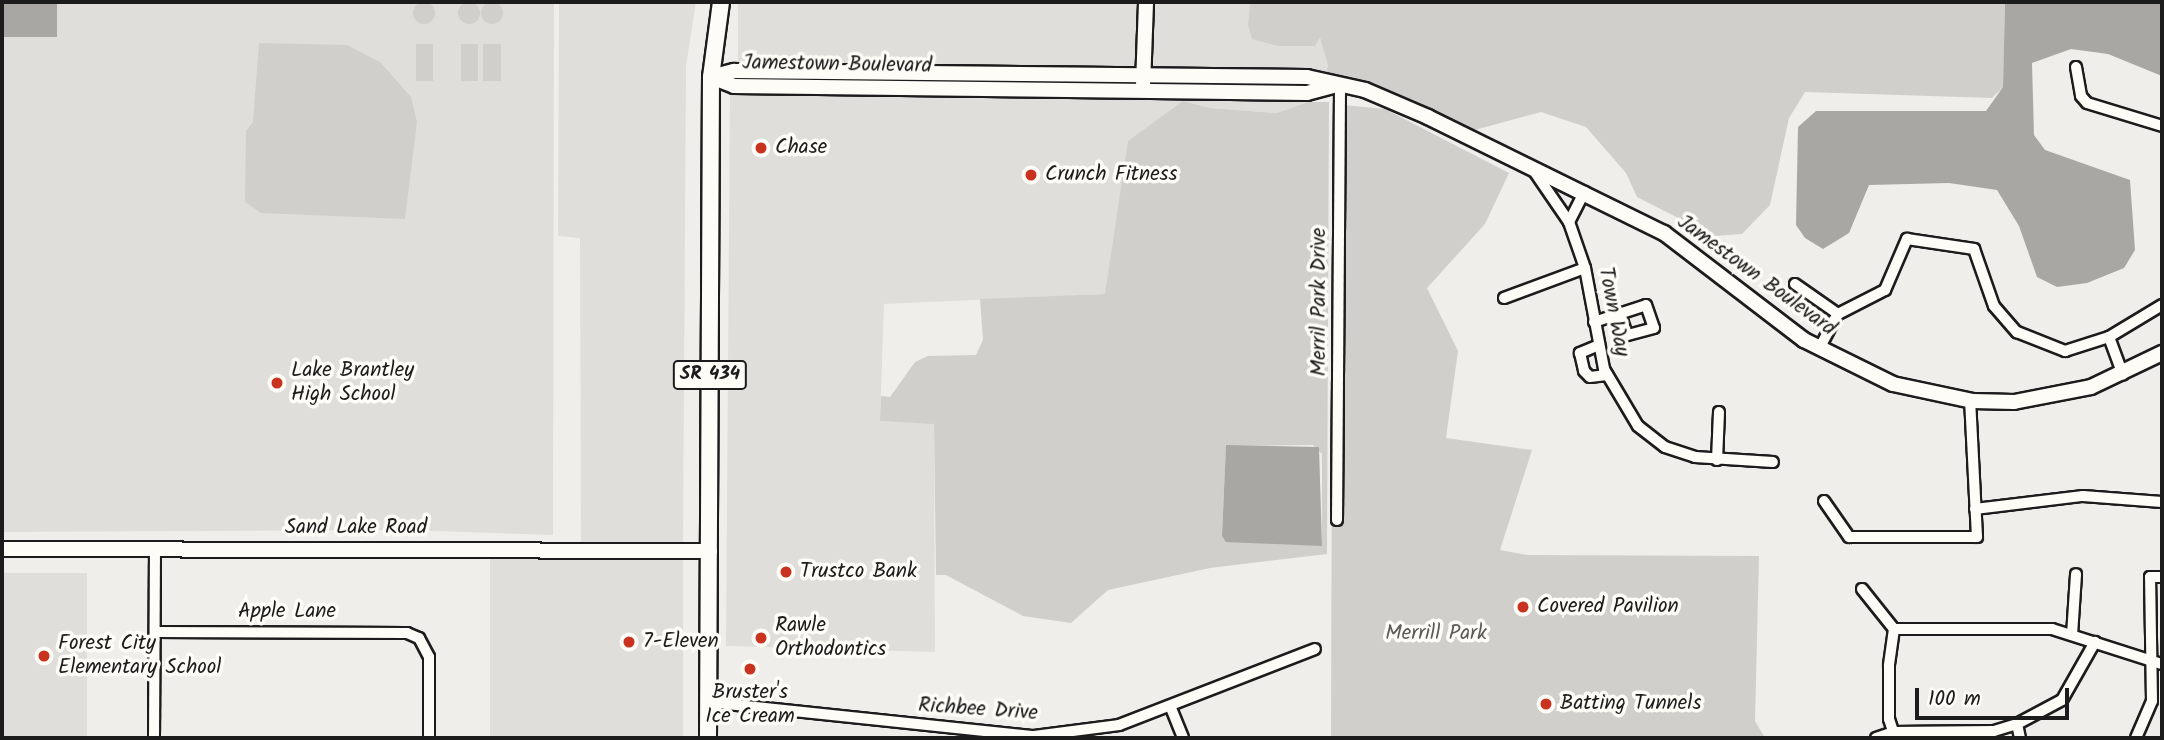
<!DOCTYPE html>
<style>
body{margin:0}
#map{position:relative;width:2164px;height:740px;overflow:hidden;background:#f0eeea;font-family:Kalam,sans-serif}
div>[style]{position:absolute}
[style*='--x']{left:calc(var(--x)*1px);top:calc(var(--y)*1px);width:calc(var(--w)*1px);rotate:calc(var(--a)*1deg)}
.built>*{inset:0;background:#e0deda;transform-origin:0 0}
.green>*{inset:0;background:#d0cfcc;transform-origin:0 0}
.round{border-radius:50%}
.water>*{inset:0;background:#a8a7a3;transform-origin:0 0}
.roads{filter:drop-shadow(2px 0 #1c1c1c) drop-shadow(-2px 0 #1c1c1c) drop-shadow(0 2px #1c1c1c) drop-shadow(0 -2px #1c1c1c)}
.street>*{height:10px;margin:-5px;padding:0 5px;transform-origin:5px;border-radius:5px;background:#fdfcf7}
.secondary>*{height:14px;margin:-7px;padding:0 7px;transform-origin:7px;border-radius:7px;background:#fdfcf7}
.primary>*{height:16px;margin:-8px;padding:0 8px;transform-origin:8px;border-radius:8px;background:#fdfcf7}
.dots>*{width:19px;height:19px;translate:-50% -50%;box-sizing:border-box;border:4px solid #fdfcf7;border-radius:50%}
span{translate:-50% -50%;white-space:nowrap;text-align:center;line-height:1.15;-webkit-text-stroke:7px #fdfcf7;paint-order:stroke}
.shield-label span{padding:2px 5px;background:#fdfcf7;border:2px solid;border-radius:5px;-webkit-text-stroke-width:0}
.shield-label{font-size:19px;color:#1c1c1c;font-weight:700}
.street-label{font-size:21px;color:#1c1c1c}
.poi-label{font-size:21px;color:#1c1c1c}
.left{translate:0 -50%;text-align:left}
.park-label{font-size:21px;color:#5b5b5a}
.frame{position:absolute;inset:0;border:4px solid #1c1c1c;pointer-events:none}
.scale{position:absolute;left:1915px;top:688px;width:154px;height:32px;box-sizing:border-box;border:4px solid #1c1c1c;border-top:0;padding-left:9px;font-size:21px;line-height:24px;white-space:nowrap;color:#1c1c1c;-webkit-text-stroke:5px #fdfcf7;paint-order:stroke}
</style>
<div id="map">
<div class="built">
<i style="clip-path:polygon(2px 2px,554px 2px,553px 535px,404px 530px,2px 532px)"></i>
<i style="clip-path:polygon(559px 2px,696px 2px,686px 66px,683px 544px,581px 544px,580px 238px,558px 236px)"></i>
<i style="left:738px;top:2px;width:403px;height:64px"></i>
<i style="clip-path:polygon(1151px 2px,1250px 2px,1248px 24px,1315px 46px,1320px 38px,1328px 66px,1325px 75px,1149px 69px)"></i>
<i style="clip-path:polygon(730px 90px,1308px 102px,1277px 113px,1210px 108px,1183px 101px,1105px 294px,884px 304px,880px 421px,934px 423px,935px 652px,726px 646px)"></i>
<i style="left:490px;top:555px;width:193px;height:183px"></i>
<i style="left:2px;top:573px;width:85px;height:165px"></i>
</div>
<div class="green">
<i style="clip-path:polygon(1250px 2px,2005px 2px,2003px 87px,1992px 98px,1805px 92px,1789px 118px,1770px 205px,1742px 234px,1714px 236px,1637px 197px,1626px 173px,1586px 127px,1541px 112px,1471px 131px,1344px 78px,1325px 75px,1328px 66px,1320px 38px,1315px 46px,1278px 46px,1252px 39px,1248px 24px)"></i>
<i class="round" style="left:413px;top:2px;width:22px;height:22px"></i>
<i class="round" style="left:481px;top:2px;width:22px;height:22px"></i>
<i class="round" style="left:458px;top:2px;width:22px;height:22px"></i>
<i style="clip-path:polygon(259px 43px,347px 45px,380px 62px,411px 97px,417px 122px,405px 219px,261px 213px,245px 202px,246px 131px,253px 122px)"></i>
<i style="left:416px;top:44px;width:17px;height:37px"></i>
<i style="left:461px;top:44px;width:17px;height:37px"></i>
<i style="left:483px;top:44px;width:18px;height:37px"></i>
<i style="clip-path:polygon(evenodd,1183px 101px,1210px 108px,1277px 113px,1308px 102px,1329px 102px,1327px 554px,1210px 568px,1108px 590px,1071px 623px,1023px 616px,946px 575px,936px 575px,934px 424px,880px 421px,881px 396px,890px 397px,915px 362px,928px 356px,976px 355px,983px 340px,980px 299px,1105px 294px,1128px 141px,1183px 101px,1313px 445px,1322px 454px,1322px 545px,1222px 536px,1226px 446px,1313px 445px)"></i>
<i style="clip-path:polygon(1333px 104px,1385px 109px,1509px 173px,1485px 224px,1427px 288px,1458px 351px,1446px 438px,1532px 450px,1500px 550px,1528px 555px,1759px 556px,1755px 721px,1765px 738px,1331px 738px)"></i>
</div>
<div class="water">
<i style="left:2px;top:2px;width:55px;height:35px"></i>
<i style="clip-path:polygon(2005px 2px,2162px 2px,2162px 76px,2108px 54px,2071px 49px,2032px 63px,2034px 135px,2045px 150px,2130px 180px,2135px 250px,2124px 268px,2087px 283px,2057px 287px,2037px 277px,2019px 226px,1997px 190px,1949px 183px,1869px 185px,1849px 233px,1823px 249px,1805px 238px,1796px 225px,1798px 127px,1816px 111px,1986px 111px,2003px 87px)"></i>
<i style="clip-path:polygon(1226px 445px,1319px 447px,1322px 546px,1226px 542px,1222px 536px)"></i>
</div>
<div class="roads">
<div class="street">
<i style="--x:2076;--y:67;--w:29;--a:80"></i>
<i style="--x:2081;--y:96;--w:9;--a:49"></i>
<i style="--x:2087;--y:103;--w:78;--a:17"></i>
<i style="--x:1534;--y:171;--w:62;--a:55.5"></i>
<i style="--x:1569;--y:222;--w:49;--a:70.8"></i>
<i style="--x:1585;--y:268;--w:103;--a:79.3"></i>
<i style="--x:1604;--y:369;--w:66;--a:59.2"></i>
<i style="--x:1638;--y:426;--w:34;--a:38"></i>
<i style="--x:1665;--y:447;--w:32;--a:18"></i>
<i style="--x:1695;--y:457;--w:78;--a:3.7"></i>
<i style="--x:1569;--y:222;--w:34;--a:-63"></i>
<i style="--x:1795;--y:284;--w:52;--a:34.9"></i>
<i style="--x:1838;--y:314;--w:53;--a:-27.1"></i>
<i style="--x:1885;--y:290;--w:56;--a:-66.7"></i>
<i style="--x:1907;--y:239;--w:68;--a:8.5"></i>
<i style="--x:1974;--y:249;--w:60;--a:70.7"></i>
<i style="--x:1994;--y:306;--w:35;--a:49"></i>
<i style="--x:2017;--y:332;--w:52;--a:21.6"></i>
<i style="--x:2065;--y:351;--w:46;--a:-17.7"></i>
<i style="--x:2109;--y:337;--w:62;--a:-31.1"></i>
<i style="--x:1504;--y:298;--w:86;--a:-20.3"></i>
<i style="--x:1594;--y:322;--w:29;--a:-18"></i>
<i style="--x:1622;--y:313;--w:25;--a:-18"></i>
<i style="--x:1646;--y:305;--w:24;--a:71"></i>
<i style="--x:1654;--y:328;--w:28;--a:165"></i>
<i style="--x:1627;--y:335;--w:22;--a:-108"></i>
<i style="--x:2109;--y:337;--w:40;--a:69.8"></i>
<i style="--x:1599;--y:345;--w:21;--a:157"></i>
<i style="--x:1580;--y:353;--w:18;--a:77"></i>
<i style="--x:1584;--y:371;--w:8;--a:45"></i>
<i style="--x:1590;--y:377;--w:17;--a:-7"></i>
<i style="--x:1819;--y:349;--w:40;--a:-62"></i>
<i style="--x:1717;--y:460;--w:48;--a:-87.6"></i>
<i style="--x:1824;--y:501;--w:44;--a:55.2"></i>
<i style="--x:1849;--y:537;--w:128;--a:0"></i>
<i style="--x:1977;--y:537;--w:137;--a:-92.9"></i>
<i style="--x:1975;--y:509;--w:109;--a:-6.9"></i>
<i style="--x:2083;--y:496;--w:79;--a:4.3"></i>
<i style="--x:1337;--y:520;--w:435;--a:-89.6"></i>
<i style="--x:1862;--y:589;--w:51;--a:51.3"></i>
<i style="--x:1894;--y:629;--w:158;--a:0"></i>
<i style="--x:2052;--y:629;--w:115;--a:17.7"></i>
<i style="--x:1894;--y:629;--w:37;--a:98"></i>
<i style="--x:1889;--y:666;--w:53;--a:90"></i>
<i style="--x:1889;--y:719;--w:19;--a:72"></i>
<i style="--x:155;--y:632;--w:252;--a:0.2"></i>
<i style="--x:407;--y:633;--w:13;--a:23"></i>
<i style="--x:419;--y:638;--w:21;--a:62"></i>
<i style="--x:429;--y:657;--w:81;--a:90"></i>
<i style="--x:2072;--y:635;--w:61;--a:-86.2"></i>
<i style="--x:708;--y:702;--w:328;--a:6"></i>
<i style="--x:1034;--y:736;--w:86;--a:-7.4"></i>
<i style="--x:1119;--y:725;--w:210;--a:-21.2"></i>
<i style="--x:1171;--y:708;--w:32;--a:68"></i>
<i style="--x:2017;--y:724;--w:14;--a:78"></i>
<i style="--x:154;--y:738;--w:189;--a:-89.7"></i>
<i style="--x:1876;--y:738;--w:18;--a:-19"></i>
<i style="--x:1893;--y:732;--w:101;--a:-0.6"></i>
<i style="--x:1994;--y:731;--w:24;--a:-17"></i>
<i style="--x:2017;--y:724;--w:51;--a:-28.1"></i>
<i style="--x:2062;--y:700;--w:67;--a:-60.4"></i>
<i style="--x:2136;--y:738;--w:40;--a:-66.6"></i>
<i style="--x:2152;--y:701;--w:124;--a:-90.9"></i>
<i style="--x:2150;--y:577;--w:12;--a:0"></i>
</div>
<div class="secondary">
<i style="--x:711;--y:77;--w:24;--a:-15"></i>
<i style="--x:734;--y:71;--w:573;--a:0.6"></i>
<i style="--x:1307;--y:77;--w:59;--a:12.6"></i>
<i style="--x:1365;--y:90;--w:69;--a:23.2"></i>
<i style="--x:1428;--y:117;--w:263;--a:26.2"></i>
<i style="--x:1664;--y:233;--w:176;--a:37.4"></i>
<i style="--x:1804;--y:340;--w:99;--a:26.3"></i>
<i style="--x:1893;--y:384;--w:82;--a:12"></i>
<i style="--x:1973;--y:401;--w:41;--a:1.4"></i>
<i style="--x:2014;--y:402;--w:78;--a:-11"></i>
<i style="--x:2091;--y:387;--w:79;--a:-25.6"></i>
<i style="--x:711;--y:77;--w:25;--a:21"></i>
<i style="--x:734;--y:86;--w:573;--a:0.7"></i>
<i style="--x:1307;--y:93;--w:31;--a:-15"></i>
<i style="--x:1143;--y:85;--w:83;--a:-87.9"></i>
<i style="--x:2;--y:549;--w:708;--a:0.16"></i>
</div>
<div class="primary">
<i style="--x:708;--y:738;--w:661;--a:-89.74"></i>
<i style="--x:711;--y:77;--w:76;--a:-82.4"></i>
</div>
</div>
<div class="dots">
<i style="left:761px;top:148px;background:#c8321e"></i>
<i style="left:1031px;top:175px;background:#c8321e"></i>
<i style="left:277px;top:383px;background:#c8321e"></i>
<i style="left:786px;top:572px;background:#c8321e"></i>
<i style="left:1523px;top:607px;background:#c8321e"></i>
<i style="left:761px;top:638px;background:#c8321e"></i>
<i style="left:629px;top:642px;background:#c8321e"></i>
<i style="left:44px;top:656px;background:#c8321e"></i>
<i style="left:750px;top:669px;background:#c8321e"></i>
<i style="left:1546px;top:704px;background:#c8321e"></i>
</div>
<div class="shield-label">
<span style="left:710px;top:375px">SR 434</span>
</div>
<div class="street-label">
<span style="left:837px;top:65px;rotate:1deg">Jamestown Boulevard</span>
<span style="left:1756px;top:276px;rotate:36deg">Jamestown Boulevard</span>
<span style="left:1320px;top:302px;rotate:-90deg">Merril Park Drive</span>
<span style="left:1613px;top:312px;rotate:79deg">Town Way</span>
<span style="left:356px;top:528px">Sand Lake Road</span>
<span style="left:287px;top:612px">Apple Lane</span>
<span style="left:978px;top:710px;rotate:4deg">Richbee Drive</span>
</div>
<div class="poi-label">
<span class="left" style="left:775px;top:148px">Chase</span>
<span class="left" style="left:1045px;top:175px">Crunch Fitness</span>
<span class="left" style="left:291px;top:383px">Lake Brantley<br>High School</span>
<span class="left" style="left:800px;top:572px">Trustco Bank</span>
<span class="left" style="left:1537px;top:607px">Covered Pavilion</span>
<span class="left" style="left:775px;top:638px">Rawle<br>Orthodontics</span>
<span class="left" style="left:643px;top:642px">7-Eleven</span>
<span class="left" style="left:58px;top:656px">Forest City<br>Elementary School</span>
<span style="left:750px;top:705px">Bruster's<br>Ice Cream</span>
<span class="left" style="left:1560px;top:704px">Batting Tunnels</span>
</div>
<div class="park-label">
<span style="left:1436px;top:634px">Merrill Park</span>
</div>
<div class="frame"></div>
<div class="scale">100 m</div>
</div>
